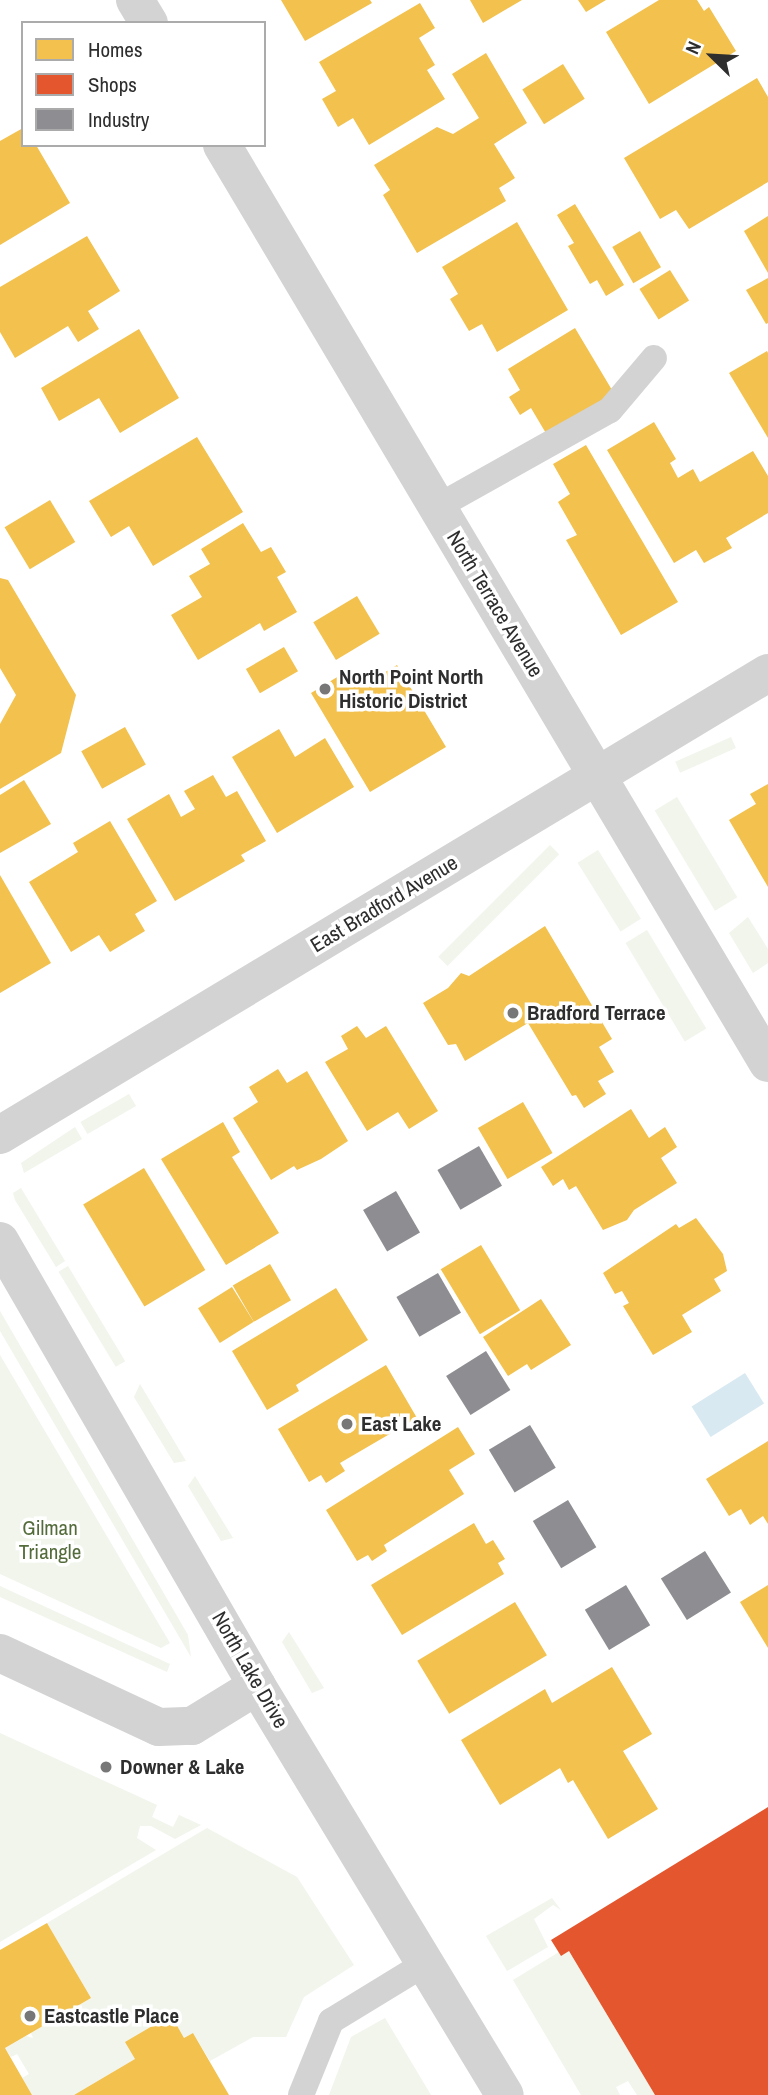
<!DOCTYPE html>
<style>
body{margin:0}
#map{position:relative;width:768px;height:2095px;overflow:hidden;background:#fff;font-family:"Archivo Narrow",sans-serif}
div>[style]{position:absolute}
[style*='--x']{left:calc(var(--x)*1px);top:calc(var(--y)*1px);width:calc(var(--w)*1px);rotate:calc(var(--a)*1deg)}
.green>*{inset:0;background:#f1f5ec;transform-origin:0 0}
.water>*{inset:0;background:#d8e9f2;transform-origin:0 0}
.homes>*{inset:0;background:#f2c14e;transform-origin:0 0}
.shops>*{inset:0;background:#e4572e}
.industry>*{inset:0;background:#8d8d92;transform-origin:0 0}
.service>*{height:26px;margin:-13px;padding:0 13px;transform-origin:13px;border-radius:13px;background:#d3d3d3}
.minor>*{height:38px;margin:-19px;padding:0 19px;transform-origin:19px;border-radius:19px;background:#d3d3d3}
.tertiary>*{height:38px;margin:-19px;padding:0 19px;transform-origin:19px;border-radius:19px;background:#d3d3d3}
.dots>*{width:19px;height:19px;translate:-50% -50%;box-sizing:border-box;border:4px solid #fff;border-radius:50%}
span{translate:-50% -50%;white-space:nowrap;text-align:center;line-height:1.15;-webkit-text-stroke:7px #fff;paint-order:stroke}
.street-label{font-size:21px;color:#2e2e2e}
.poi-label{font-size:21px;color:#2e2e2e;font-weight:700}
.left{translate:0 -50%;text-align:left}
.park-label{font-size:21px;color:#546b3b}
.legend{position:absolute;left:21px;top:21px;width:245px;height:126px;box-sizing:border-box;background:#fff;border:2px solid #ababab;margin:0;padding:9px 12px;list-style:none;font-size:21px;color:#2e2e2e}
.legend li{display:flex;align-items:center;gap:14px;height:35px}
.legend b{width:35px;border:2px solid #ababab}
.north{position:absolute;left:677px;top:21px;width:70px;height:70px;-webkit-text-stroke:5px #fff;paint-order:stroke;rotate:294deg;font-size:19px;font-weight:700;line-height:28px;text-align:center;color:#2e2e2e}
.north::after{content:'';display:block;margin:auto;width:24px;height:32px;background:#2e2e2e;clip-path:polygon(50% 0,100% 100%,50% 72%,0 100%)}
</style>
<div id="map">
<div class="green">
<i style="left:731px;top:737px;width:12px;height:61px;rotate:66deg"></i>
<i style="left:677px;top:797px;width:117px;height:26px;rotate:59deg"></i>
<i style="left:550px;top:845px;width:13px;height:158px;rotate:45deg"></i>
<i style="left:598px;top:850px;width:81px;height:24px;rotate:58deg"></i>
<i style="clip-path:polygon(748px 917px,768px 949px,768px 963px,753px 973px,729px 933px)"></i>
<i style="left:647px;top:930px;width:115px;height:25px;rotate:59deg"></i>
<i style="left:129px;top:1094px;width:14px;height:56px;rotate:60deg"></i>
<i style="clip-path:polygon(75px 1127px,82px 1139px,24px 1173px,21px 1163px)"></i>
<i style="clip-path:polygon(21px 1188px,65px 1261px,56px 1267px,15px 1200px,13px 1193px)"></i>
<i style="left:68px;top:1266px;width:111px;height:11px;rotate:59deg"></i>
<i style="clip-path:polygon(0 1311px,188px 1635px,191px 1657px,0 1331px)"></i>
<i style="clip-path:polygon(0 1355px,170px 1643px,161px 1648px,0 1574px)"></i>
<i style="clip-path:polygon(140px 1384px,186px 1461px,174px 1463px,134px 1397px)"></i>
<i style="clip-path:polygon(195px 1476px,233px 1538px,221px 1541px,188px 1486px)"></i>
<i style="clip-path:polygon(0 1586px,170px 1664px,167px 1672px,0 1597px)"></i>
<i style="clip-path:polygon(289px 1632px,324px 1688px,312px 1693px,282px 1642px)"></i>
<i style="clip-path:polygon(0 1733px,157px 1805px,152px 1817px,173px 1827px,179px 1815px,201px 1825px,175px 1839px,151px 1826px,140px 1826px,137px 1838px,156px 1850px,0 1942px)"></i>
<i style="clip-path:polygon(207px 1828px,297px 1877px,354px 1965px,304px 1997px,286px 2037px,253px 2037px,210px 2061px,193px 2033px,184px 2038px,171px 2015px,126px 2042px,135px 2059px,74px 2095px,32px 2095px,22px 2078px,29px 2074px,17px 2054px,11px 2057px,5px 2048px,26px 2036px,33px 2038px,31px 2033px,91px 1998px,47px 1923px)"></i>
<i style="clip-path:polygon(552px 1898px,561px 1910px,553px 1905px,534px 1919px,548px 1947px,507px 1971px,486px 1936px)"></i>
<i style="clip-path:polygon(569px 1951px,655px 2095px,637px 2095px,628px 2081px,616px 2087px,620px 2095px,581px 2095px,513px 1980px,559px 1952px)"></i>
<i style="clip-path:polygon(385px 2018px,431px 2095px,329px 2095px,351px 2037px)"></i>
</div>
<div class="water">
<i style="left:745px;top:1373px;width:36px;height:63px;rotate:58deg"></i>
</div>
<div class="homes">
<i style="clip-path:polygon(281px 0,370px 0,372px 3px,305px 41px)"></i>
<i style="clip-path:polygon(470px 0,522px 0,483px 23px)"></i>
<i style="clip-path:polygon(578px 0,606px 0,586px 12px)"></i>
<i style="clip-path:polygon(659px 0,697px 0,704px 11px,709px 7px,736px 51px,649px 104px,606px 32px)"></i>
<i style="clip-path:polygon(420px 3px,435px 28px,419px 38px,435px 65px,427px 70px,445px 99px,369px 145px,353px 118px,338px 127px,322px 99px,336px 91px,319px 62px)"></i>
<i style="clip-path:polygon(486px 53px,527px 123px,494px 144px,515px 178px,499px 188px,506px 201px,417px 253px,383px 195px,390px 190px,374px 165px,437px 127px,453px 134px,479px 118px,452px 74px)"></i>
<i style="left:563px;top:64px;width:41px;height:48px;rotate:58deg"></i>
<i style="clip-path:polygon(757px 78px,768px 97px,768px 182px,689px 229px,676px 210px,660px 219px,624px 158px)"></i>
<i style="clip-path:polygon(23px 128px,23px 145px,36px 145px,70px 203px,0 245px,0 141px)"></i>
<i style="clip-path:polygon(575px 204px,624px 285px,606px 296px,597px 280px,590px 284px,568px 246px,574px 243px,557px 215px)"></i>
<i style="clip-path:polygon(768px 216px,768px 273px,744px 231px)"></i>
<i style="clip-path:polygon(517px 222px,568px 310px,497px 352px,482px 324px,469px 331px,450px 299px,458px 294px,442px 267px)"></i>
<i style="left:640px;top:231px;width:42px;height:32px;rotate:60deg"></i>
<i style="clip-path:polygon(87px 236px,120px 291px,88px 311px,99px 329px,78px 342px,68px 326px,15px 358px,0 332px,0 287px)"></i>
<i style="left:670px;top:270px;width:36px;height:36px;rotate:58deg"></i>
<i style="clip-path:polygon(768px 278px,768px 323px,766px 324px,746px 290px)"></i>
<i style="clip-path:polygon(575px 328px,615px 395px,547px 435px,531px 408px,520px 415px,509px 397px,520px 390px,508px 369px)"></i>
<i style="clip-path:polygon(139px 329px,179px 398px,120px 433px,99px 398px,59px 421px,41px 388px)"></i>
<i style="clip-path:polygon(767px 351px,768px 353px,768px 438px,729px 373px)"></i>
<i style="clip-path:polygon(654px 422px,676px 459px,670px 463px,678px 478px,693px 469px,700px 482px,753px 451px,768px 476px,768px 513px,726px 538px,732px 548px,704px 563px,696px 550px,674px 563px,607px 450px)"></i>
<i style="clip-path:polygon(197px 437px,243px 512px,153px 566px,129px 526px,111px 537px,89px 501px)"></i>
<i style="clip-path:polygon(586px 445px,678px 602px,621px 635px,566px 540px,577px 535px,558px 502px,570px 494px,553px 464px)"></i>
<i style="left:50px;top:500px;width:49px;height:53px;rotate:59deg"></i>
<i style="clip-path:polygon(243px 523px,261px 552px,271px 547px,286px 572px,277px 577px,297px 612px,264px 631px,260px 623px,198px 660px,171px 615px,202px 597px,189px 576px,210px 564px,201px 549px)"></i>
<i style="clip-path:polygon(0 578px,8px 580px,76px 695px,61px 753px,0 789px,0 724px,16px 695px,0 668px)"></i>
<i style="left:357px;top:596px;width:44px;height:51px;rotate:59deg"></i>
<i style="left:284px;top:647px;width:28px;height:44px;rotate:60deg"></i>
<i style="clip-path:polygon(397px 665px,446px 747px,370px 792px,311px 693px,352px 668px,362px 686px)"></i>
<i style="left:125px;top:727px;width:43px;height:50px;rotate:61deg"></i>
<i style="clip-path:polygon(279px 729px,295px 757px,325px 738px,354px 787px,277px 833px,232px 757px)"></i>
<i style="clip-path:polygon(213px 775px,226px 797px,237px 791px,266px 841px,241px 855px,245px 861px,175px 901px,127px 819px,169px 794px,181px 817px,195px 809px,184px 791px)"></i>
<i style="clip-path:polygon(24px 780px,51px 824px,0 853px,0 795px)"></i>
<i style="clip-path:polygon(768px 784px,768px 887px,729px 820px,756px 804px,750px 794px)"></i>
<i style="clip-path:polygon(110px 821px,157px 901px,135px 914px,145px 931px,110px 952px,99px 935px,71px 952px,29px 882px,78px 852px,73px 843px)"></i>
<i style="clip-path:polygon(0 875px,51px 963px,0 993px)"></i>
<i style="clip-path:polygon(545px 926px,612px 1039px,599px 1047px,614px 1072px,598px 1081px,606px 1094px,584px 1108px,576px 1095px,572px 1096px,528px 1023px,465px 1061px,456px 1044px,448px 1045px,423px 1003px,448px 988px,461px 973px,469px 976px)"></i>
<i style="clip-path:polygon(357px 1026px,366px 1038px,386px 1026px,438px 1111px,409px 1129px,398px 1112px,367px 1131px,325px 1062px,348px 1049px,341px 1036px)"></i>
<i style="clip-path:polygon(278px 1069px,287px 1083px,307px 1071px,348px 1141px,321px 1159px,297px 1170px,294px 1166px,271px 1180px,233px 1118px,258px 1102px,249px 1087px)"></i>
<i style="left:523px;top:1102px;width:59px;height:52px;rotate:60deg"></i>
<i style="clip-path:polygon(631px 1109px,649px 1138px,665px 1127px,677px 1147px,661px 1158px,677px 1183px,634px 1210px,627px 1220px,603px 1230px,576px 1186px,569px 1190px,563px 1179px,553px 1186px,541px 1167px)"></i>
<i style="clip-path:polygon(223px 1122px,240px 1152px,232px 1157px,279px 1233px,226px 1265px,161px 1159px)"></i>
<i style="left:144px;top:1168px;width:119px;height:71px;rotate:59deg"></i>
<i style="clip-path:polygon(696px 1218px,723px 1254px,727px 1271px,714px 1279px,721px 1291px,682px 1315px,692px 1332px,653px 1355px,623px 1306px,629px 1303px,622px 1291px,615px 1294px,603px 1273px,676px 1224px,679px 1228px)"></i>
<i style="left:481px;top:1245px;width:76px;height:47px;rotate:59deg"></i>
<i style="left:270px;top:1264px;width:42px;height:43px;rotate:60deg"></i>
<i style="left:232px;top:1287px;width:41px;height:40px;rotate:58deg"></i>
<i style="clip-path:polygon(336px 1288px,368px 1340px,296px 1385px,299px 1391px,267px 1410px,232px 1351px)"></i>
<i style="clip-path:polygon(541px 1299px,571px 1345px,531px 1370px,527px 1364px,508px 1376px,483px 1337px)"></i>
<i style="clip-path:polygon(386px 1365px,417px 1418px,340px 1463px,345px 1471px,326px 1483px,321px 1475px,309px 1482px,278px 1429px)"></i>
<i style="clip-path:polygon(458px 1427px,475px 1454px,449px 1470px,464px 1494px,384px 1545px,387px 1551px,372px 1561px,368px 1555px,357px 1561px,326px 1510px)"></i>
<i style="clip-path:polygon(768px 1441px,768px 1524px,763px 1516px,750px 1525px,741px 1509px,729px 1516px,706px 1479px)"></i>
<i style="clip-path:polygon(474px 1523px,486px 1544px,493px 1540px,505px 1559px,498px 1563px,504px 1574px,402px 1635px,371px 1585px)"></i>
<i style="clip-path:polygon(768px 1585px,768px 1648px,740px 1602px)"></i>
<i style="left:515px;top:1602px;width:62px;height:114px;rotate:59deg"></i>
<i style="clip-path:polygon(612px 1667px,652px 1734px,623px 1751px,658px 1809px,608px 1839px,573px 1780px,568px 1783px,560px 1768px,500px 1805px,461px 1740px,545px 1689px,552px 1703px)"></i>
<i style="clip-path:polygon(47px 1923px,91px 1998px,5px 2048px,32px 2095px,0 2095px,0 1950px)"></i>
<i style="clip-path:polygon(171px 2015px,184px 2038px,193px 2033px,229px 2095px,74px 2095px,135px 2059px,125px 2042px)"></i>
</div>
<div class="shops">
<i style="clip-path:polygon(768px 1807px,768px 2095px,655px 2095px,569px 1951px,561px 1956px,551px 1940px)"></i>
</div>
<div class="industry">
<i style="left:479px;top:1146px;width:46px;height:48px;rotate:60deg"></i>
<i style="left:396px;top:1191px;width:48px;height:38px;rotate:60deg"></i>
<i style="left:438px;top:1273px;width:46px;height:48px;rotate:60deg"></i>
<i style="left:486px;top:1351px;width:46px;height:47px;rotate:58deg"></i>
<i style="left:530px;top:1425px;width:50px;height:48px;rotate:59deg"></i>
<i style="left:568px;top:1500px;width:55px;height:41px;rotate:59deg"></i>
<i style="left:705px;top:1551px;width:49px;height:52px;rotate:58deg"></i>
<i style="left:626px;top:1585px;width:47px;height:48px;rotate:59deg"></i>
</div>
<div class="service">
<i style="--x:437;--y:507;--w:198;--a:-29.3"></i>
<i style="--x:610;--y:410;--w:68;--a:-49.8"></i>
<i style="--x:301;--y:2095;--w:80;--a:-67.9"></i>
<i style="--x:331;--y:2021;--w:111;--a:-31.4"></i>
</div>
<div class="minor">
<i style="--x:135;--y:0;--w:27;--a:59"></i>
<i style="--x:222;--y:145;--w:1068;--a:59.26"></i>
<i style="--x:0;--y:1135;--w:896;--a:-31.03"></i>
</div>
<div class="tertiary">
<i style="--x:0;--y:1241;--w:514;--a:59.99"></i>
<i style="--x:257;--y:1686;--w:478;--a:58.8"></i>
<i style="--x:0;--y:1653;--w:175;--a:25"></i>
<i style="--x:159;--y:1727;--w:33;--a:-2"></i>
<i style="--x:192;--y:1726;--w:76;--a:-31.6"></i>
</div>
<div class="dots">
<i style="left:325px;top:689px;background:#777"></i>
<i style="left:513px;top:1013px;background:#777"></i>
<i style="left:347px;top:1424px;background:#777"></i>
<i style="left:106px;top:1767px;background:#777"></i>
<i style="left:30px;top:2016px;background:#777"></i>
</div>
<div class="street-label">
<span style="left:495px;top:604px;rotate:59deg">North Terrace Avenue</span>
<span style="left:384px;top:904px;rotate:-31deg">East Bradford Avenue</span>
<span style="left:250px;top:1670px;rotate:60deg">North Lake Drive</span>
</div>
<div class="poi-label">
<span class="left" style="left:339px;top:689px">North Point North<br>Historic District</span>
<span class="left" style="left:527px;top:1013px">Bradford Terrace</span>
<span class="left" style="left:361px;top:1424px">East Lake</span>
<span class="left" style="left:120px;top:1767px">Downer &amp; Lake</span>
<span class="left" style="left:44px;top:2016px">Eastcastle Place</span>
</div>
<div class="park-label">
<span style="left:50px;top:1540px">Gilman<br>Triangle</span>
</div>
<ul class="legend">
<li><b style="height:19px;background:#f2c14e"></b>Homes</li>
<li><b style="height:19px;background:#e4572e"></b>Shops</li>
<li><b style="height:19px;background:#8d8d92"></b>Industry</li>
</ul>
<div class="north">N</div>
</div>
